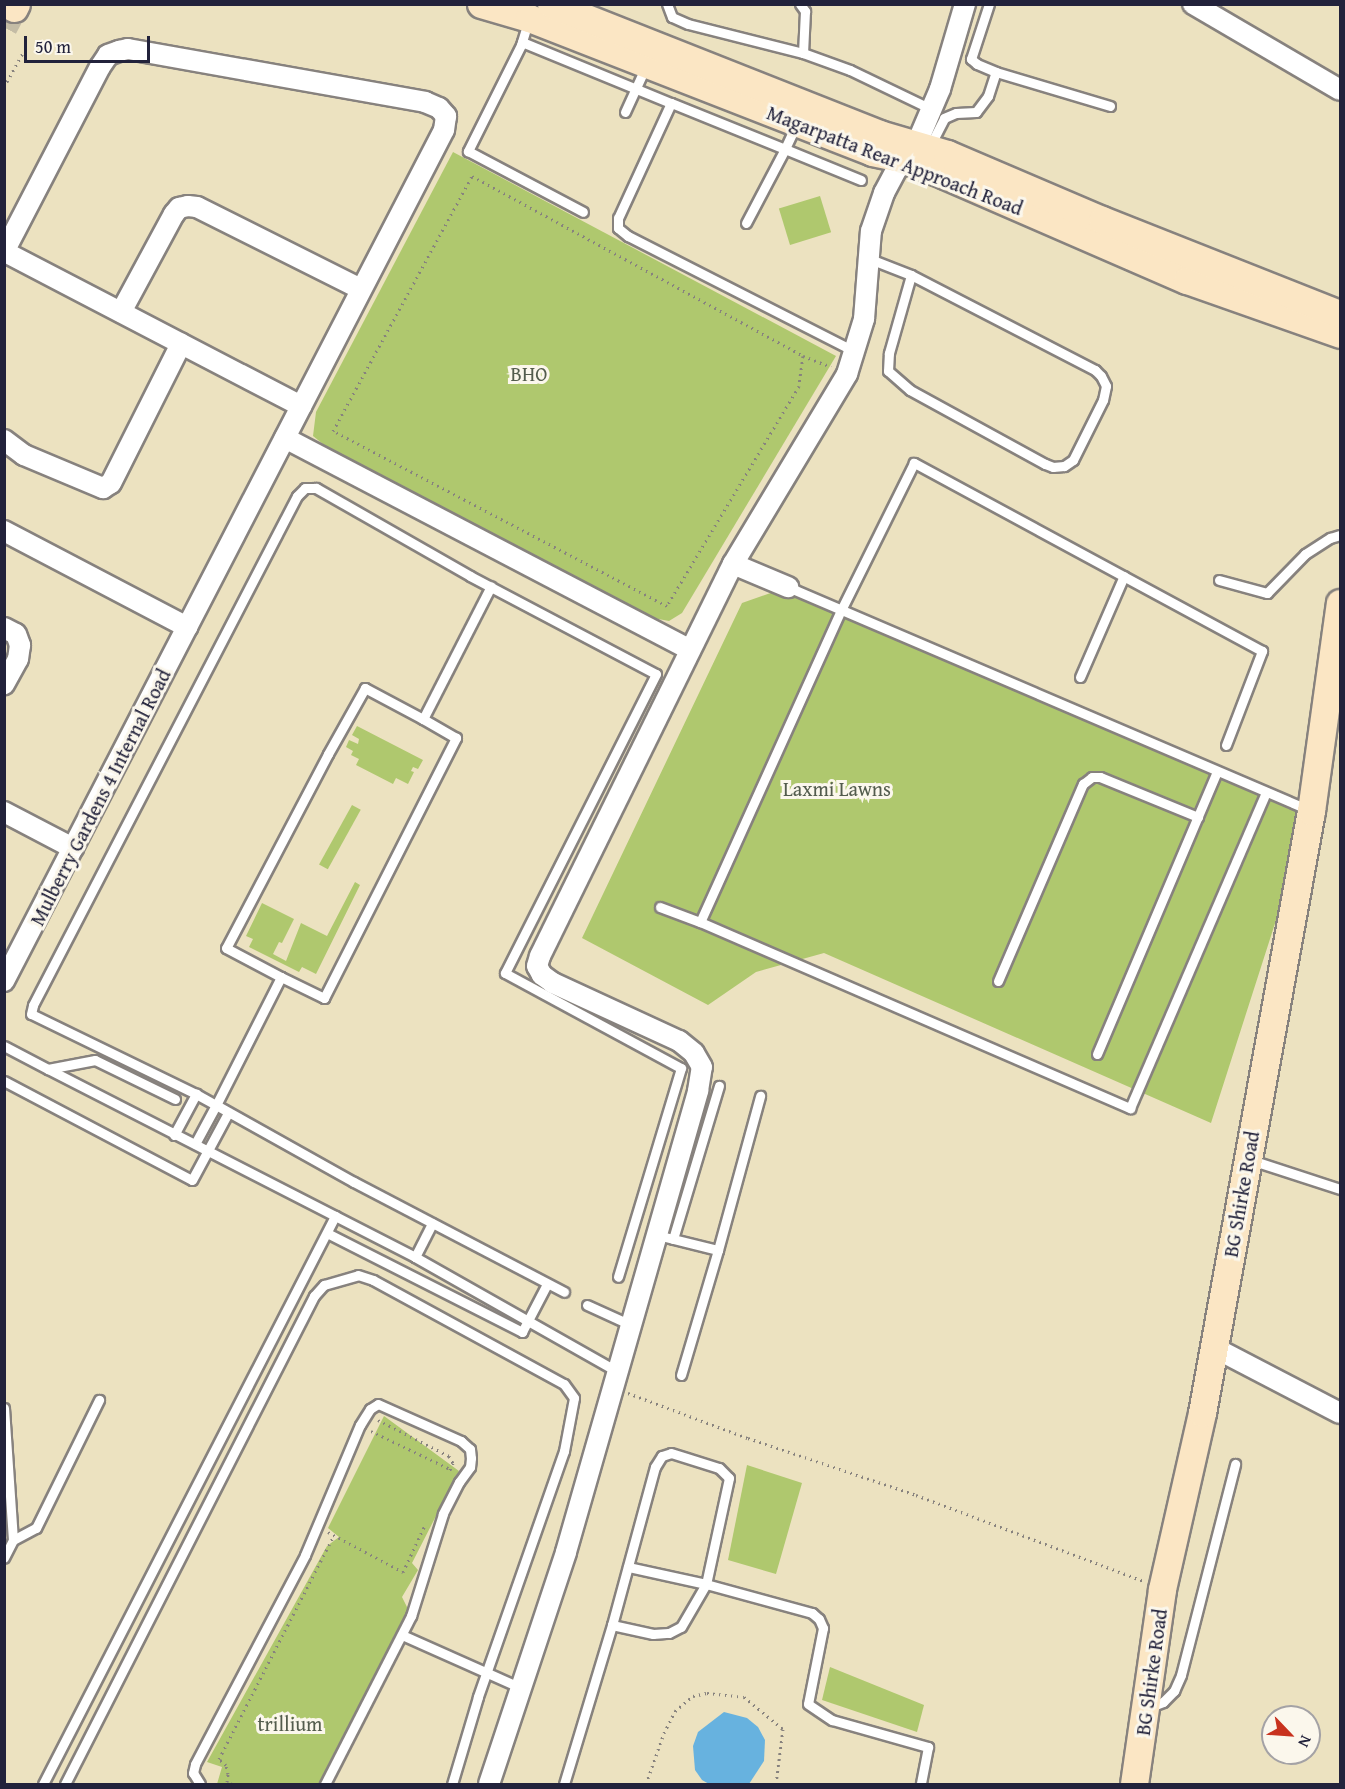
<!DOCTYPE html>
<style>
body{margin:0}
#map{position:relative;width:1345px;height:1789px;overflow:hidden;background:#ece2c0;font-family:"Gentium Book Plus",serif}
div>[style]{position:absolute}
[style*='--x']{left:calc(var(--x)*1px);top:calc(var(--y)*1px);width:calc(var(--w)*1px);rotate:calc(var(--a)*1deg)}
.green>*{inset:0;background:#afc86e;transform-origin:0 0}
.water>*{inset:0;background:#67b2df}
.secondary-tunnel>*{height:27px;margin-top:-13.5px;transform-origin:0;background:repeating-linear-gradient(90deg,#c4bca5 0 27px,transparent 0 41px)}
.path>*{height:3px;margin-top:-1.5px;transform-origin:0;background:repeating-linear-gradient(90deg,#87827e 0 1.5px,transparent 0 6px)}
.roads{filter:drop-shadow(2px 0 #87827e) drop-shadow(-2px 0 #87827e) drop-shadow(0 2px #87827e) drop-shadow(0 -2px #87827e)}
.lane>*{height:9px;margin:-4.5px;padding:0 4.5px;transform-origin:4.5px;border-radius:4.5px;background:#fff}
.street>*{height:20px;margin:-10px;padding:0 10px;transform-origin:10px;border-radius:10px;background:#fff}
.secondary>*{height:27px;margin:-13.5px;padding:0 13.5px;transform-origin:13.5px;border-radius:13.5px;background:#fbe6c4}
span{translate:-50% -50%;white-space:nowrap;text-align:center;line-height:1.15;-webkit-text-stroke:6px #fbf7ec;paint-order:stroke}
.street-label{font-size:20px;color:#22223b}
.park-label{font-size:20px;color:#535c4d}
.frame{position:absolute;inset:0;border:6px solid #22223b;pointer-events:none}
.north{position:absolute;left:1261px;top:1705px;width:60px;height:60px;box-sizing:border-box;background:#fbf7ec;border:2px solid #a4a2a5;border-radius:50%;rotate:115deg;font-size:16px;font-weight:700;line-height:24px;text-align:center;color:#22223b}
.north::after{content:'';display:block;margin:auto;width:21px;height:27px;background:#c8321e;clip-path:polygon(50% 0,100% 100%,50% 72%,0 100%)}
.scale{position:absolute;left:24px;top:36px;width:126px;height:27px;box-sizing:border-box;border:3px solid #22223b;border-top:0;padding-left:8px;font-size:18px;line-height:21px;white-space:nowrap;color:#22223b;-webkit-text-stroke:4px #fbf7ec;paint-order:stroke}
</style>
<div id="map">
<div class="green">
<i style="clip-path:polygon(453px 152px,836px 356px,682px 613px,669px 621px,653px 618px,329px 449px,313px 436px,316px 412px)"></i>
<i style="left:820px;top:196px;width:38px;height:43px;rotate:73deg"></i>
<i style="clip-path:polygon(788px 587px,1311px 811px,1211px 1123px,824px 953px,756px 972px,708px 1005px,582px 938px,742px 603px)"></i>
<i style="clip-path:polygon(357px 726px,423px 760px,418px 769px,413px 767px,411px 771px,414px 772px,408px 784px,396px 778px,393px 784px,356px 765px,359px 759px,351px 755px,353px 751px,346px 747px,349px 740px,358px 744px,359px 739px,352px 735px)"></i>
<i style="left:352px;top:805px;width:10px;height:68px;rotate:29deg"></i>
<i style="clip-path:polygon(355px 882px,360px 885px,316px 974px,302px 967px,299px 972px,249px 947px,253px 939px,246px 936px,262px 903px,294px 919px,282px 943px,279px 942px,273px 954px,286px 961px,301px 923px,327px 936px)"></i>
<i style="clip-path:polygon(384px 1416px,459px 1471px,412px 1563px,418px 1570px,402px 1597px,409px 1611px,319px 1784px,217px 1784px,222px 1767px,207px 1762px,327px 1546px,339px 1537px,328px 1528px)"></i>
<i style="clip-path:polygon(747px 1465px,802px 1483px,776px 1574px,728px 1560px)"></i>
<i style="clip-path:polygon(830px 1667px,924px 1705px,917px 1732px,822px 1700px)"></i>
</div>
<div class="water">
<i style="clip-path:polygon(724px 1712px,747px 1718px,758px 1727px,765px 1740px,764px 1761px,749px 1784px,709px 1784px,702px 1780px,695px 1770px,693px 1746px,698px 1732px)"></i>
</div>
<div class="secondary-tunnel">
<i style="--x:4;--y:27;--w:21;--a:-62"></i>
</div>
<div class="path">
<i style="--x:4;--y:87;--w:38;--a:-61"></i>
<i style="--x:803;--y:356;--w:30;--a:98"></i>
<i style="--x:799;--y:386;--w:257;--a:121"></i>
<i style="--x:667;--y:606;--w:377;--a:-152.3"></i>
<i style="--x:333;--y:431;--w:290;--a:-61.4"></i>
<i style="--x:472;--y:176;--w:377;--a:28.5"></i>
<i style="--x:803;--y:356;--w:30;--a:21"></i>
<i style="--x:628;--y:1393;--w:128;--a:20.6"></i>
<i style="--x:748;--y:1438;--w:177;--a:18.7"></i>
<i style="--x:916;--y:1495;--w:244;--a:20.7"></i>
<i style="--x:378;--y:1420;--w:80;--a:26.9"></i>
<i style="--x:449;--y:1456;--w:8;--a:60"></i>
<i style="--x:453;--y:1463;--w:10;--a:114"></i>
<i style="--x:371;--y:1431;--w:88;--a:25.7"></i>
<i style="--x:328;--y:1532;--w:85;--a:28.1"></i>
<i style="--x:403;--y:1572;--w:52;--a:-64.9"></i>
<i style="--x:232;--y:1784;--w:5;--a:-158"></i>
<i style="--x:227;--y:1782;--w:8;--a:-83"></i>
<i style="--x:228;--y:1774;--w:9;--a:-103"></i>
<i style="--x:226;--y:1765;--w:9;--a:-139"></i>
<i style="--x:219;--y:1759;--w:252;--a:-62.8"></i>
<i style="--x:646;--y:1784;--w:54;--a:-70.6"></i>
<i style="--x:664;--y:1733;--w:25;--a:-63"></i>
<i style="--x:675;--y:1711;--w:23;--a:-40"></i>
<i style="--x:693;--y:1696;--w:14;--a:-12"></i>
<i style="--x:707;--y:1693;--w:37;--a:6"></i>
<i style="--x:744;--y:1697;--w:50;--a:39.4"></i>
<i style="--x:783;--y:1729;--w:55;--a:97.3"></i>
</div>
<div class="roads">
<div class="lane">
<i style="--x:667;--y:4;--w:14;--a:69"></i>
<i style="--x:672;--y:17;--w:17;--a:24"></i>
<i style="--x:688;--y:24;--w:119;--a:14.2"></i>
<i style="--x:803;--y:53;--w:50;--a:19.9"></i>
<i style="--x:850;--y:70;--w:90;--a:25.7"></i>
<i style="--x:800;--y:4;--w:9;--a:54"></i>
<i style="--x:805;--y:11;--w:42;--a:92.7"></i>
<i style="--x:528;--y:22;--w:24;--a:107"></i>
<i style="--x:521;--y:45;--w:119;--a:116.6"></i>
<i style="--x:468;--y:151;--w:130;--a:27.9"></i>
<i style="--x:522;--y:42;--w:161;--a:22.3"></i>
<i style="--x:996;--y:72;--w:119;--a:16.6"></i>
<i style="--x:625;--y:112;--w:51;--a:-65.5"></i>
<i style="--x:796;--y:125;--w:26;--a:115"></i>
<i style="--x:785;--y:149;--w:123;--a:-158"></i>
<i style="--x:671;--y:103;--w:127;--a:114.7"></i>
<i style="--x:618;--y:218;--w:10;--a:90"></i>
<i style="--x:618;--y:228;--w:13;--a:39"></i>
<i style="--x:628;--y:236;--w:254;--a:27"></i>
<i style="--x:930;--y:146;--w:31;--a:-63"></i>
<i style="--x:944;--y:118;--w:13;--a:-23"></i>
<i style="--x:956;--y:113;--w:20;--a:-3"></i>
<i style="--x:976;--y:112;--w:20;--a:-53"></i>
<i style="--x:988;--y:96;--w:25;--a:-72"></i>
<i style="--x:996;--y:72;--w:21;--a:-157"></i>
<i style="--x:977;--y:64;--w:8;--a:-140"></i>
<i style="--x:971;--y:59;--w:58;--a:-71.9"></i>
<i style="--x:746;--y:223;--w:84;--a:-62.2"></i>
<i style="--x:785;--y:149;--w:82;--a:22.2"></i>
<i style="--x:870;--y:259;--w:44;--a:21.3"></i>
<i style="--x:911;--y:275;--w:207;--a:27.3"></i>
<i style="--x:1095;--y:370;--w:8;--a:45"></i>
<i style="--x:1101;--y:376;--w:11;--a:63"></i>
<i style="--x:1106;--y:386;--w:14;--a:102"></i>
<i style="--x:1103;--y:400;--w:67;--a:116.6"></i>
<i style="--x:1073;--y:460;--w:11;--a:146"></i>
<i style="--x:1064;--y:466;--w:11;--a:175"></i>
<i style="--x:1053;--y:467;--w:9;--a:-159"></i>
<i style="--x:1045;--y:464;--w:154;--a:-151.3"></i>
<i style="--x:910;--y:390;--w:29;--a:-139"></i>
<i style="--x:888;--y:371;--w:18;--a:-87"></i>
<i style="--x:889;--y:353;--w:81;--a:-74.2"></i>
<i style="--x:1219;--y:580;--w:50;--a:15.2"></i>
<i style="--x:1267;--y:593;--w:54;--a:-45.7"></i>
<i style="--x:1305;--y:554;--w:30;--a:-33"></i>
<i style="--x:1330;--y:538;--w:10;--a:-17"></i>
<i style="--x:788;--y:587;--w:564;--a:23.16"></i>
<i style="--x:1080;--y:677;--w:110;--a:-66.5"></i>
<i style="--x:423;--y:719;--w:66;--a:-151.9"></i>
<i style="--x:365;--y:688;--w:76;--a:119.3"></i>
<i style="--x:328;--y:754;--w:219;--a:117.7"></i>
<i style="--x:226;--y:948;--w:62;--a:27.8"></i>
<i style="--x:281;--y:977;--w:144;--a:116.9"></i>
<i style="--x:216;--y:1105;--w:158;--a:29.2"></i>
<i style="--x:354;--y:1182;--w:237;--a:27.6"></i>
<i style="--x:1226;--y:745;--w:101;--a:-69"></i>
<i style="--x:1262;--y:651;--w:396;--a:-151.6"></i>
<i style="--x:914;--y:463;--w:164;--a:116.4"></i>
<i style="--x:841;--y:610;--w:342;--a:114.3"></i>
<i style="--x:700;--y:922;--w:469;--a:23.4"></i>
<i style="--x:1130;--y:1108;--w:344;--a:-66.7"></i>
<i style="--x:660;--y:907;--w:43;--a:20.6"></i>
<i style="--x:281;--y:977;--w:48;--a:26"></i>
<i style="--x:324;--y:998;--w:292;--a:-63.1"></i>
<i style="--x:456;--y:738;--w:38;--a:-150"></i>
<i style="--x:423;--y:719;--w:149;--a:-62.9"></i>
<i style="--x:998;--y:981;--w:215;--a:-66.7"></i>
<i style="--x:1083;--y:784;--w:11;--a:-38"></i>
<i style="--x:1092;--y:777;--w:8;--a:0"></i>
<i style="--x:1100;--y:777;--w:106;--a:22.2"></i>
<i style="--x:4;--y:1046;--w:50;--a:27.6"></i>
<i style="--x:1097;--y:1054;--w:307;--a:-67"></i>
<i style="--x:4;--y:1081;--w:212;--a:27.8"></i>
<i style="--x:192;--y:1180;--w:76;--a:-61.8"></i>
<i style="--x:196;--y:1094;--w:183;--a:-154.1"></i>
<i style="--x:31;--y:1014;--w:9;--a:-77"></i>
<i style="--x:33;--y:1005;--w:573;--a:-62.59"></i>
<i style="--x:297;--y:496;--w:11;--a:-45"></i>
<i style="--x:305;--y:488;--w:11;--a:0"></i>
<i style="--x:316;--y:488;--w:177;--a:29.7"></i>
<i style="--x:470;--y:576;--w:210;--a:27.8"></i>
<i style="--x:656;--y:674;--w:335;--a:116.8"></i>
<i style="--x:505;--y:973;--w:200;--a:28.4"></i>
<i style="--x:681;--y:1068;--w:218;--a:106.8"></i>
<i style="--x:175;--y:1099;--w:89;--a:-154"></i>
<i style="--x:95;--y:1060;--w:48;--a:169.2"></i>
<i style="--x:48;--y:1069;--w:412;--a:27.1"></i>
<i style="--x:415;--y:1257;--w:233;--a:29.5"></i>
<i style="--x:174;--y:1135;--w:47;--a:-61.8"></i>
<i style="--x:196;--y:1094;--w:23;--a:29"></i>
<i style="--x:216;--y:1105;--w:44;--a:118.3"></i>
<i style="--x:1251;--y:1160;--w:94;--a:18"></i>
<i style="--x:327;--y:1233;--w:219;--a:26.9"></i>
<i style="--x:522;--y:1332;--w:54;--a:-62.5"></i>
<i style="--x:657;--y:1235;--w:63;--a:13.8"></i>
<i style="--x:718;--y:1250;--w:160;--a:-74.7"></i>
<i style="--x:673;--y:1239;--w:160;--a:-73.3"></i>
<i style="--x:415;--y:1257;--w:38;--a:-63"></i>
<i style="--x:587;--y:1305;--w:48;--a:24.4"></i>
<i style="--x:681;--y:1375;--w:130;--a:-73.5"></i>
<i style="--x:4;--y:1408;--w:132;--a:86.1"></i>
<i style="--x:13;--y:1540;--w:20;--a:117"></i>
<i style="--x:13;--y:1540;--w:26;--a:-28"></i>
<i style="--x:36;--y:1528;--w:143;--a:-63.8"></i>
<i style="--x:612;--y:1625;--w:42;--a:12.4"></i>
<i style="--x:653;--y:1634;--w:16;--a:-4"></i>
<i style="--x:669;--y:1633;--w:13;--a:-27"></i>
<i style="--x:681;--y:1627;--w:50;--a:-59.8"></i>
<i style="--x:706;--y:1584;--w:80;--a:-167.7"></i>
<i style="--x:402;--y:1635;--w:130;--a:24"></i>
<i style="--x:1150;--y:1707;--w:14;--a:-21"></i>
<i style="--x:1163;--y:1702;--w:16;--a:-45"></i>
<i style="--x:1174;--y:1691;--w:17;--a:-66"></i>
<i style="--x:1181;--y:1675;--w:218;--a:-75.6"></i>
<i style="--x:43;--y:1784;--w:639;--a:-62.79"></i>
<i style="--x:65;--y:1784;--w:548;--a:-62.97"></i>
<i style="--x:314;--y:1296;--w:15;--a:-48"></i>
<i style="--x:324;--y:1285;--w:35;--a:-16"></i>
<i style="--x:358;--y:1275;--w:16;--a:18"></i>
<i style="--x:373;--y:1280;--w:217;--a:28.6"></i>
<i style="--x:564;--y:1384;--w:17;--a:54"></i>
<i style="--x:574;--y:1398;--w:54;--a:100.7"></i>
<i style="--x:564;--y:1451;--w:261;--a:109.3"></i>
<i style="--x:478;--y:1697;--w:91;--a:106.6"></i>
<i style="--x:200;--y:1784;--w:13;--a:-122"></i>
<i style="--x:193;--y:1773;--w:9;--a:-77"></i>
<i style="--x:195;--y:1764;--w:236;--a:-62.2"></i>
<i style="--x:305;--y:1555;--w:141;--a:-67.1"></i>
<i style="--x:360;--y:1425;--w:19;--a:-58"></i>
<i style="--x:370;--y:1409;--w:9;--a:-32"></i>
<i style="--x:378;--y:1404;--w:91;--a:24"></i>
<i style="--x:461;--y:1441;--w:12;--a:42"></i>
<i style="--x:470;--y:1449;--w:9;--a:84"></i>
<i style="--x:471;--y:1458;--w:9;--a:96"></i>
<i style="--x:470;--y:1467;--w:19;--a:126"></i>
<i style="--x:459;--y:1482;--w:36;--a:117"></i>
<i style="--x:443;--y:1514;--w:107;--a:107.4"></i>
<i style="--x:411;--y:1616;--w:189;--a:117.1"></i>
<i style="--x:564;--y:1784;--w:166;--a:-73.2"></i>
<i style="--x:612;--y:1625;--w:164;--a:-74.8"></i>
<i style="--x:655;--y:1467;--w:13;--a:-58"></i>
<i style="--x:662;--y:1456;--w:9;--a:-18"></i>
<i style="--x:671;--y:1453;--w:50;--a:17.4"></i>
<i style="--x:719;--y:1468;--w:14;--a:45"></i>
<i style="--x:729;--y:1478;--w:108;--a:102.2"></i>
<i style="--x:706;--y:1584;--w:110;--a:15.3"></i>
<i style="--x:812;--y:1613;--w:9;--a:41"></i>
<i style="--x:819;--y:1619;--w:10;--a:66"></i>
<i style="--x:823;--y:1628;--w:77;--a:101.2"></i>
<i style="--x:808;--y:1704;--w:29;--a:34"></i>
<i style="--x:832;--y:1720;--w:100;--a:15.7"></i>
<i style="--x:928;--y:1747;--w:38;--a:101"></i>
</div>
<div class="street">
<i style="--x:1193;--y:4;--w:170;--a:30.3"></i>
<i style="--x:4;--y:252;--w:208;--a:-62.6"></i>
<i style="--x:100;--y:67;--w:14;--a:-56"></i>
<i style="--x:108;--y:55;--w:12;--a:-20"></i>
<i style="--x:119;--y:51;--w:9;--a:-13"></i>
<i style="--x:128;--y:49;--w:302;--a:10.1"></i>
<i style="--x:425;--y:102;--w:15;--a:23"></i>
<i style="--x:439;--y:108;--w:11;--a:49"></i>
<i style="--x:446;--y:116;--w:14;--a:98"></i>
<i style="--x:444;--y:130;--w:958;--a:117.34"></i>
<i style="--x:5;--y:252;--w:334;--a:27.5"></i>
<i style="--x:121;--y:312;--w:111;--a:-61.6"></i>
<i style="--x:174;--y:214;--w:8;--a:-50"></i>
<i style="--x:179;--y:208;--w:9;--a:-13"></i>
<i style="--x:188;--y:206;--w:9;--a:6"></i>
<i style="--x:197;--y:207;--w:183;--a:26.6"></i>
<i style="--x:285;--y:438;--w:456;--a:27.6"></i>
<i style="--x:4;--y:440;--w:25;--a:37"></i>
<i style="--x:24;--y:455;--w:86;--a:22.7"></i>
<i style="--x:103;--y:488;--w:9;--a:-32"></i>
<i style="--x:111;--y:483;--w:156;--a:-63.3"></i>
<i style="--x:4;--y:531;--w:207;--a:27.7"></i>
<i style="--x:733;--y:564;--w:60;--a:22.7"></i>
<i style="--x:4;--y:628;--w:13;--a:27"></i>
<i style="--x:16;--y:634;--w:12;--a:70"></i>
<i style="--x:20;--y:645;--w:14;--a:98"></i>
<i style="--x:18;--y:659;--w:29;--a:119"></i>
<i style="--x:4;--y:812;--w:78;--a:27.6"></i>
<i style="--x:1213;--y:1347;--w:143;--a:27.5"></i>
<i style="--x:489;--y:1784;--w:244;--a:-71.6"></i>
<i style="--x:566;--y:1552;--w:480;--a:-74"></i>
<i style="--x:698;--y:1091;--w:24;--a:-81"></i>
<i style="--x:702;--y:1067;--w:16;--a:-120"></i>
<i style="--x:694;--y:1053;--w:19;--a:-141"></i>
<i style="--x:679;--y:1041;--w:139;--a:-155.3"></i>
<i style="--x:553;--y:983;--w:14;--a:-144"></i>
<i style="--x:542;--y:975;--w:10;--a:-119"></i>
<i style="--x:537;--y:966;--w:10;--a:-73"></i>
<i style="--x:540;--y:956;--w:437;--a:-63.8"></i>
<i style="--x:733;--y:564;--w:222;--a:-59"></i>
<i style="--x:847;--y:374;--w:58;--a:-72.8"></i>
<i style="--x:864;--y:319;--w:88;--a:-85.5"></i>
<i style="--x:871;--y:231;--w:40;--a:-71.1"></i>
<i style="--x:884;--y:193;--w:26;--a:-62"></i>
<i style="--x:896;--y:170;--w:34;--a:-52"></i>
<i style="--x:917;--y:143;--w:59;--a:-66.9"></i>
<i style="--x:940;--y:89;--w:89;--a:-73.6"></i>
</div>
<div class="secondary">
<i style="--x:481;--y:4;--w:50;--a:16.3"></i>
<i style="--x:529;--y:18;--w:368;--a:21.3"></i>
<i style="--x:872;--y:152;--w:33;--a:12"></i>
<i style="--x:904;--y:159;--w:44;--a:21.3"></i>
<i style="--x:945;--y:175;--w:264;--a:23.5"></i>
<i style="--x:1187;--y:280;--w:162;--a:19.4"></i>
<i style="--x:551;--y:4;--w:353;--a:21.6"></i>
<i style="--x:879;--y:134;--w:71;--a:16.4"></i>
<i style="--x:947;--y:154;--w:168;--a:23.1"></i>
<i style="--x:1102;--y:220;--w:256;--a:21.6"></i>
<i style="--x:14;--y:8;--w:4;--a:-63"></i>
<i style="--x:1134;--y:1784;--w:197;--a:-81.8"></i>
<i style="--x:1162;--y:1589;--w:180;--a:-77.2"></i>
<i style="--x:1202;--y:1413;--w:612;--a:-79.74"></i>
<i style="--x:1311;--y:811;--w:210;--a:-82.1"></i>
</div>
</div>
<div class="street-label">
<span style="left:895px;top:160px;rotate:21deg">Magarpatta Rear Approach Road</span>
<span style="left:100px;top:797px;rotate:-63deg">Mulberry Gardens 4 Internal Road</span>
<span style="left:1241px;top:1194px;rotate:-80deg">BG Shirke Road</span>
<span style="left:1151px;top:1672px;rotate:-82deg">BG Shirke Road</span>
</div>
<div class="park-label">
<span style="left:529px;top:373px">BHO</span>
<span style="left:837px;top:788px">Laxmi Lawns</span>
<span style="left:290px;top:1723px">trillium</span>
</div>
<div class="frame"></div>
<div class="north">N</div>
<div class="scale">50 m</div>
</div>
